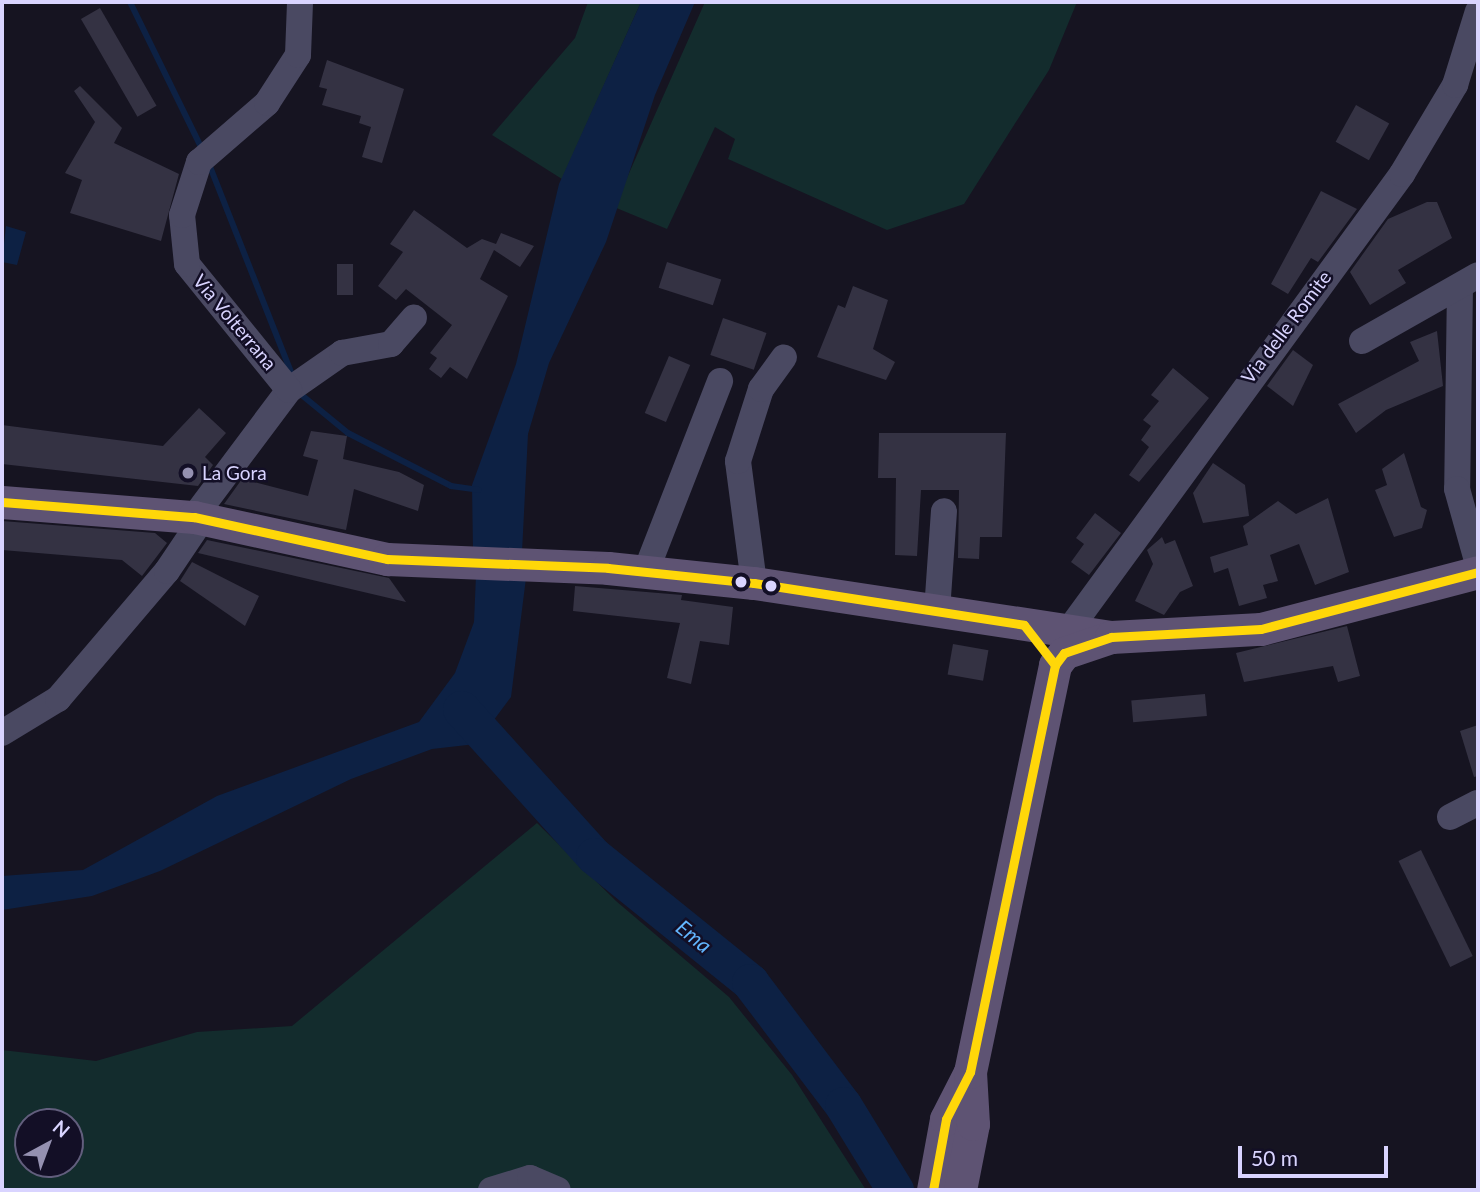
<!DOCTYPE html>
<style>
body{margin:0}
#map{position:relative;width:1480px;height:1192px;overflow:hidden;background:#161421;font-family:Lato,sans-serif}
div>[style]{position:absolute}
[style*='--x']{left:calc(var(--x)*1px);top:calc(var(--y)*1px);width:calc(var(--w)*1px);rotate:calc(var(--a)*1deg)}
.green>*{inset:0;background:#132c2d}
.water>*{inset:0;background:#0d2144}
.stream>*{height:6px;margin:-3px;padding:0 3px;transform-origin:3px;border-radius:3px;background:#0d2144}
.river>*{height:37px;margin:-18.5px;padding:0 18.5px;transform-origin:18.5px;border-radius:18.5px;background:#0d2144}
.building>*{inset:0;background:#343243;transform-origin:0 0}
.minor>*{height:26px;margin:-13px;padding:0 13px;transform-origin:13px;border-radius:13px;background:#4a4962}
.major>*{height:33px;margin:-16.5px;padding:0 16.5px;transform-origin:16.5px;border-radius:16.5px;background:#5e5373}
.bus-1>*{height:9px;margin:-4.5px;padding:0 4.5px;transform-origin:4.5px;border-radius:4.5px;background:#ffd709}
.dots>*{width:19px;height:19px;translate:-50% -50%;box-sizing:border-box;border:4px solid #130f26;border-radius:50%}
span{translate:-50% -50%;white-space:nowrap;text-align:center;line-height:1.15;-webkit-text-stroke:5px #130f26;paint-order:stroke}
.street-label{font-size:19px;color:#d9d4ff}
.poi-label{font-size:19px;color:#d9d4ff}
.left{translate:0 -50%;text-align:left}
.water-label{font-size:21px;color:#62b6ff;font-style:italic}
.frame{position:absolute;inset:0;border:4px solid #d9d4ff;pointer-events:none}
.north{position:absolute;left:14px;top:1108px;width:70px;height:70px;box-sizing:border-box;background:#130f26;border:2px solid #625e7d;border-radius:50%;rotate:41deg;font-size:19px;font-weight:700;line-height:28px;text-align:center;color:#d9d4ff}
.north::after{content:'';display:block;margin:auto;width:24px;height:32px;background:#9591b1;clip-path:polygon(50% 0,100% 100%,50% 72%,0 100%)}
.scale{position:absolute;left:1238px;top:1146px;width:150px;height:32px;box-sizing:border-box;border:4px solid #d9d4ff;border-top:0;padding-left:9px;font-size:21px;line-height:24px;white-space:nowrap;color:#d9d4ff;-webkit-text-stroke:5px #130f26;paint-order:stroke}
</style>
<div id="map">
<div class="green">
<i style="clip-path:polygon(588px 2px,641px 2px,562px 179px,492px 135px,575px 38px)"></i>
<i style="clip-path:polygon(705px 2px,1077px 2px,1049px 70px,964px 204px,887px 230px,728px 159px,735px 139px,715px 127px,667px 229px,614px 207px)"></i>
<i style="clip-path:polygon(evenodd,537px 823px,616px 901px,729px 997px,792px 1075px,866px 1190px,2px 1190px,2px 1050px,96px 1061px,197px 1032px,292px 1026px,537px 823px,28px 1122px,70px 1122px,70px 1164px,28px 1164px,28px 1122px)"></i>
</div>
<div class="water">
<i style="clip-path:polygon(641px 2px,695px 2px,655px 95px,606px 242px,549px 363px,528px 434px,522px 552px,473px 550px,472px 485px,516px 364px,559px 184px)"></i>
<i style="clip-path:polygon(6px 226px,26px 232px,17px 265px,2px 262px)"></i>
<i style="clip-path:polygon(476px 575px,526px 578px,511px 697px,476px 744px,432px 749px,351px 779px,160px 871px,92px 896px,2px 910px,2px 876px,83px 870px,217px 796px,419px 722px,455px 673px,474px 622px)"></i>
</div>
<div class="stream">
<i style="--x:130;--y:2;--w:166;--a:63.9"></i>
<i style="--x:209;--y:164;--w:227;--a:68.5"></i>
<i style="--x:298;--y:392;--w:65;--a:39.4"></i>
<i style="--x:348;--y:433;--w:116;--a:27.2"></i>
<i style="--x:451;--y:486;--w:28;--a:8"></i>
</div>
<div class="river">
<i style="--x:461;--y:709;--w:198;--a:47.9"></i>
<i style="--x:594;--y:856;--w:201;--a:38.9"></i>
<i style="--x:750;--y:982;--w:154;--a:52.9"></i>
<i style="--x:843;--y:1105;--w:100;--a:58.5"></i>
</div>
<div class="building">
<i style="left:100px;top:8px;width:113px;height:22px;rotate:60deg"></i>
<i style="clip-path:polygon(327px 60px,404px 89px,382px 163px,362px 157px,371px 127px,359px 123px,361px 116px,322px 105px,327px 89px,319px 87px)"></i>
<i style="clip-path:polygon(80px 86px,122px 128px,114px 143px,179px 174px,161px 241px,70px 213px,82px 180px,65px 173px,95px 122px,74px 91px)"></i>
<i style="left:1356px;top:105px;width:38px;height:42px;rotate:29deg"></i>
<i style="clip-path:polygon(1321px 191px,1357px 209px,1318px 262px,1311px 258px,1288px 294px,1271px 284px)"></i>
<i style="clip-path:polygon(1427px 202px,1437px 202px,1452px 238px,1398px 270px,1406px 283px,1370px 305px,1350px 272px,1388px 219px)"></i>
<i style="clip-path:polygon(414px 210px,467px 248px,482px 239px,496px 244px,501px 233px,534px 246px,520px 267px,494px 250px,480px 279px,508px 296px,467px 379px,450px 367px,441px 378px,429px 369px,437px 358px,430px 353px,452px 325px,406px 289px,396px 300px,378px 286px,403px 252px,390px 244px)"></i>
<i style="left:667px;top:262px;width:57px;height:27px;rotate:18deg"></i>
<i style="left:337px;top:264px;width:16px;height:31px"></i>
<i style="clip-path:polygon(853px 286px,888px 300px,873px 349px,895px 362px,886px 380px,817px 357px,838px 305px,845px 308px)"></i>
<i style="left:723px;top:318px;width:46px;height:39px;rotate:19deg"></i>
<i style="clip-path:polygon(1437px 331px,1443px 386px,1386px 410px,1356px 433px,1338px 404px,1419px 361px,1410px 342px)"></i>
<i style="clip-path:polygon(1293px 350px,1313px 365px,1293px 406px,1267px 386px)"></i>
<i style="left:669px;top:356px;width:23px;height:62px;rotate:23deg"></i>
<i style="clip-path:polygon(1173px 368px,1209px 398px,1139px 482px,1129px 475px,1149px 447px,1141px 440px,1151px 426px,1143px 420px,1159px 401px,1151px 395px)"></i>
<i style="clip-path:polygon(199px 408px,226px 433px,205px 457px,213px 465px,198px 486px,2px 464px,2px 425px,163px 446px)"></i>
<i style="clip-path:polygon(311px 431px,347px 436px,343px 459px,399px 472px,424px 485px,418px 511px,354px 489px,346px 530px,224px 504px,242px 479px,308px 496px,318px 460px,303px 456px)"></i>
<i style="clip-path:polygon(879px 433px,1006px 433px,1002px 537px,980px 537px,979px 559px,958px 558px,959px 490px,921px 490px,917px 556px,895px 555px,896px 478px,878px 478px)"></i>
<i style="clip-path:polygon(1404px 453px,1421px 507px,1427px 510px,1422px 528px,1394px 537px,1375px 490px,1387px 485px,1382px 469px)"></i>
<i style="clip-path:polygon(1213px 463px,1245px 485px,1249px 516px,1203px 523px,1193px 493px)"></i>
<i style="clip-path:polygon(1328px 498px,1349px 572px,1315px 585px,1299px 544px,1270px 555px,1278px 581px,1263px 585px,1267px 598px,1239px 606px,1228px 568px,1214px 573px,1210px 557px,1248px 545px,1243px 526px,1278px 501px,1296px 514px)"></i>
<i style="clip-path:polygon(1095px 513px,1121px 533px,1089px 575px,1071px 562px,1084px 544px,1076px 538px)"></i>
<i style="clip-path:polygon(2px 521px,155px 533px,167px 543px,142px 576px,122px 560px,2px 550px)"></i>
<i style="clip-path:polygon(1162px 537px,1165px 544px,1175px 540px,1193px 586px,1180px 592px,1164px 615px,1135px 601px,1153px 564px,1147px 550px)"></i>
<i style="clip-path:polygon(207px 540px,389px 578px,406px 602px,198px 553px)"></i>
<i style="clip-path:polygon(192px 562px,259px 596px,245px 626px,180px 581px)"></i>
<i style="clip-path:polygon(575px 586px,682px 595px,681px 600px,733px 607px,729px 645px,700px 641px,691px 684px,667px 678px,680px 623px,573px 611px)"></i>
<i style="clip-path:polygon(1347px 626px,1360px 676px,1338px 682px,1333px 666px,1244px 682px,1236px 653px)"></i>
<i style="left:953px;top:644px;width:36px;height:31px;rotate:10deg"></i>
<i style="left:1205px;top:694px;width:22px;height:74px;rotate:85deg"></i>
<i style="clip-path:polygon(1478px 725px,1478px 776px,1474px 777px,1460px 731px)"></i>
<i style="left:1421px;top:850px;width:118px;height:25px;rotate:64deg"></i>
</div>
<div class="minor">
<i style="--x:1460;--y:286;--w:203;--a:90.8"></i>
<i style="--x:1457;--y:489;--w:78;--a:74.4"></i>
<i style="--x:1362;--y:341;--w:133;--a:-29.6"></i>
<i style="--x:289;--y:390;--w:65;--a:-34.9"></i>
<i style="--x:342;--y:353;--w:50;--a:-10.4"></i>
<i style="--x:391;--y:344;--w:35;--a:-49"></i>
<i style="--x:194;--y:517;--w:159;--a:-53.2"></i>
<i style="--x:289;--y:390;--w:162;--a:-129"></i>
<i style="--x:187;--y:264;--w:49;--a:-95.8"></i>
<i style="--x:182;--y:215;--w:56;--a:-72.2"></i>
<i style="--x:199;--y:162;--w:90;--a:-40.9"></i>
<i style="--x:267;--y:103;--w:57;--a:-57.1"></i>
<i style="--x:298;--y:55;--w:53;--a:-87.8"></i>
<i style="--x:646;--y:571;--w:204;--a:-68.7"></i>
<i style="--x:754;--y:583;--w:123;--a:-97.5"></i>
<i style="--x:738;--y:461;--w:76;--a:-72.3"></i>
<i style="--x:761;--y:389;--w:39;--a:-54"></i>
<i style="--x:937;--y:611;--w:100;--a:-86"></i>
<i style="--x:1069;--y:630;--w:565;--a:-53.86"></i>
<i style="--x:1402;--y:174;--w:104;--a:-59.2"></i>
<i style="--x:1455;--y:85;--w:77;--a:-72.7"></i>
<i style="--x:2;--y:733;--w:66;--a:-31.3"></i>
<i style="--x:58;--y:699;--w:168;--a:-49.6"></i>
<i style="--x:167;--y:571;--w:63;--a:-56.1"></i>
<i style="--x:1450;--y:817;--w:31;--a:-27"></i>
<i style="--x:491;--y:1190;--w:41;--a:-17.1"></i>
<i style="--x:530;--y:1178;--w:30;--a:23"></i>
</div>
<div class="major">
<i style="--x:2;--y:502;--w:193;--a:4.5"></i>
<i style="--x:194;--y:517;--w:198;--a:12.3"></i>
<i style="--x:387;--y:559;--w:221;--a:2.3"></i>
<i style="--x:608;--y:568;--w:147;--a:5.9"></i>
<i style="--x:754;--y:583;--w:361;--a:8.6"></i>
<i style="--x:933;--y:1190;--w:72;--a:-79.6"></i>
<i style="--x:946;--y:1119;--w:51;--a:-62.9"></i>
<i style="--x:960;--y:1190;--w:67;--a:-78.9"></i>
<i style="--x:973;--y:1124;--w:52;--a:-93.3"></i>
<i style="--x:970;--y:1072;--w:416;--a:-78.2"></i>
<i style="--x:1055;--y:665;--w:15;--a:-53"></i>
<i style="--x:1064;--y:653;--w:50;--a:-18.8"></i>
<i style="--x:1111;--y:637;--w:150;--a:-3.1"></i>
<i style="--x:1261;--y:629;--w:224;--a:-14.7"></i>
</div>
<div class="bus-1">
<i style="--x:2;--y:502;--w:193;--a:4.5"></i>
<i style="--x:194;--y:517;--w:198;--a:12.3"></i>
<i style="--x:387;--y:559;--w:221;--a:2.3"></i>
<i style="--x:608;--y:568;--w:147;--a:5.9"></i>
<i style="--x:754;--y:583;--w:273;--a:8.8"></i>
<i style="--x:1024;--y:625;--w:51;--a:52.2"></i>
<i style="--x:933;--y:1190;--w:72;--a:-79.6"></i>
<i style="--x:946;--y:1119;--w:53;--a:-62.9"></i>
<i style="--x:970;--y:1072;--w:416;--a:-78.2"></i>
<i style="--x:1055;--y:665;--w:15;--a:-53"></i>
<i style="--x:1064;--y:653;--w:50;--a:-18.8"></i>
<i style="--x:1111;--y:637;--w:150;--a:-3.1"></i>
<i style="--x:1261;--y:629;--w:224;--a:-14.7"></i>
</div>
<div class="dots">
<i style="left:188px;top:473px;background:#9591b1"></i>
<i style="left:741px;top:582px;background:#d9d4ff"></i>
<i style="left:771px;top:586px;background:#d9d4ff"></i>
</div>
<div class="street-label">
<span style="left:235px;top:322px;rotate:50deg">Via Volterrana</span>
<span style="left:1286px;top:327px;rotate:-53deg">Via delle Romite</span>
</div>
<div class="poi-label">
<span class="left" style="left:202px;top:473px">La Gora</span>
</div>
<div class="water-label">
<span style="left:694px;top:936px;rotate:39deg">Ema</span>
</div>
<div class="frame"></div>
<div class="north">N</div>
<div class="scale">50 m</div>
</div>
